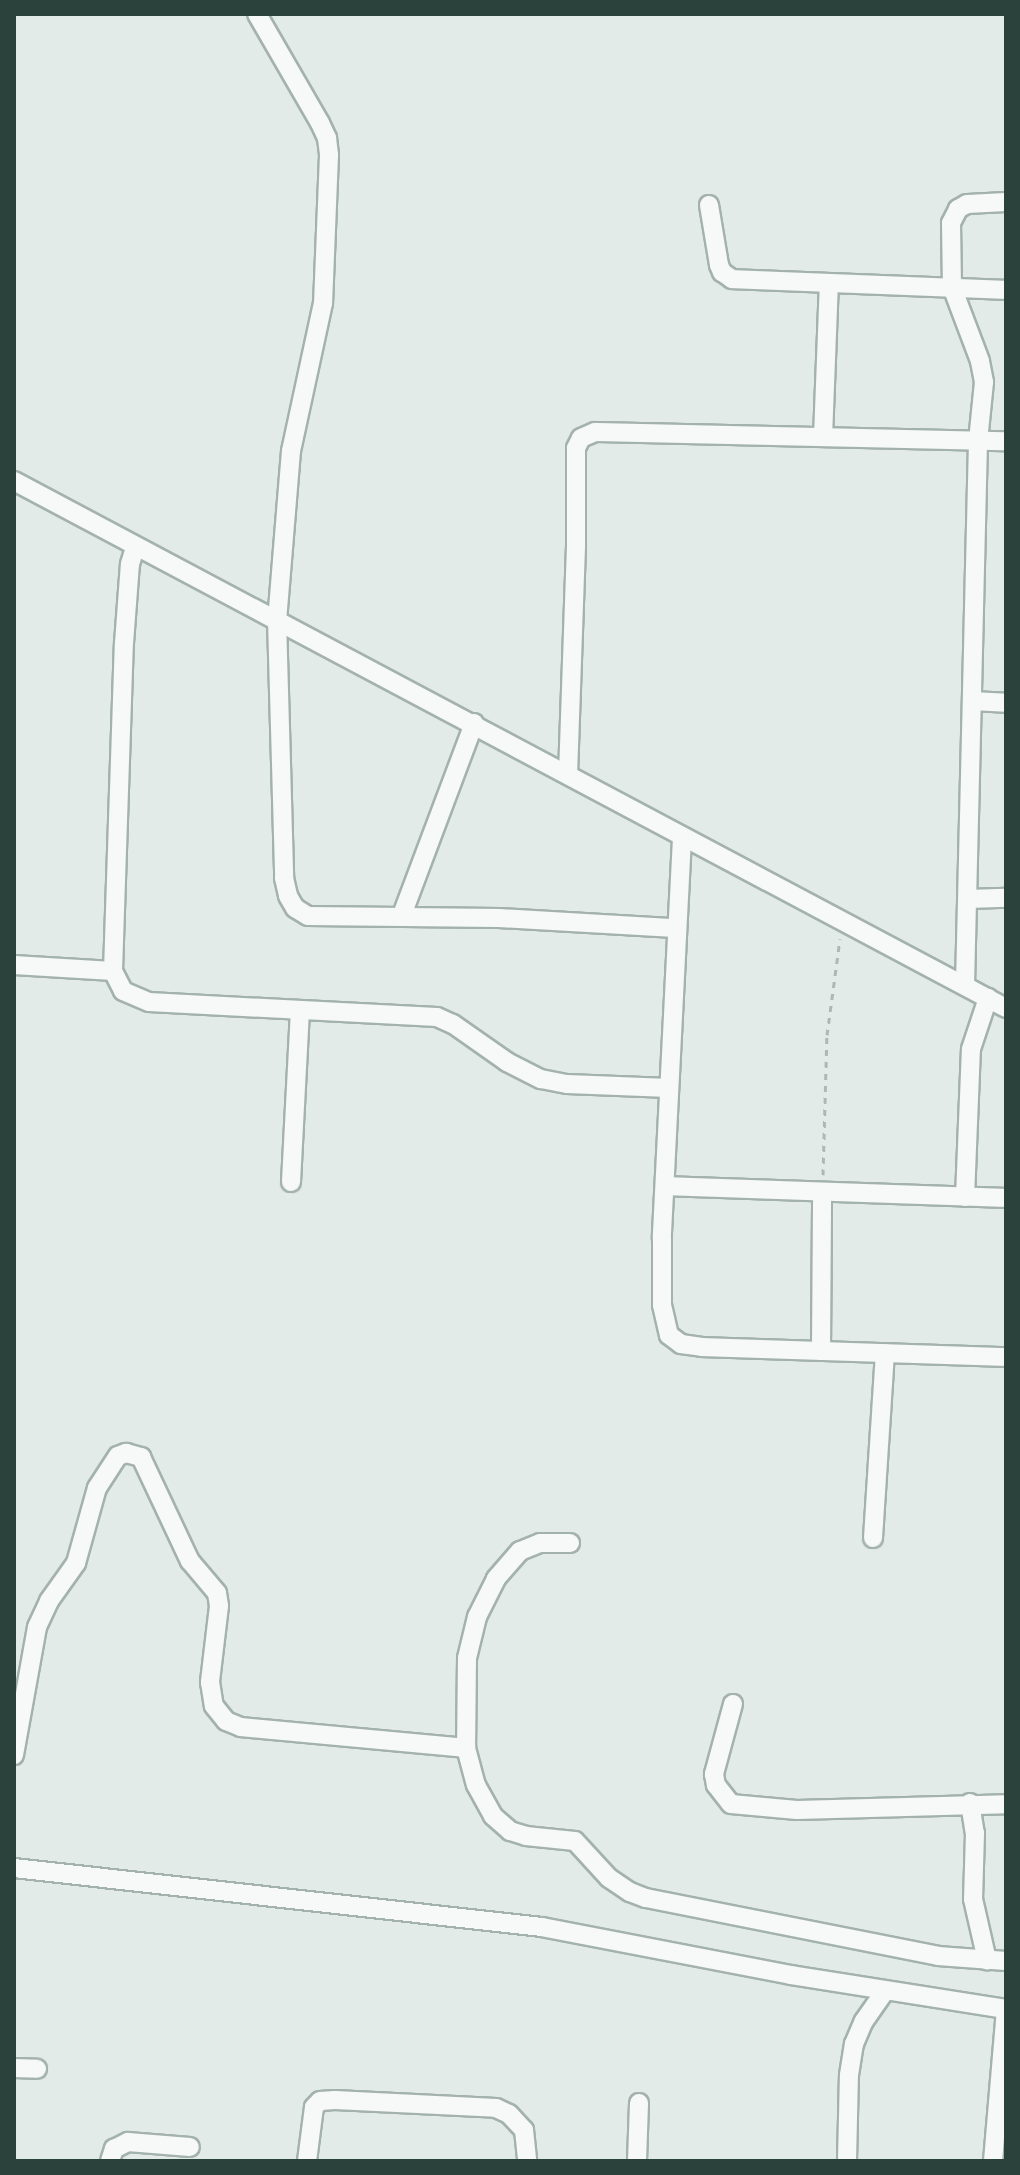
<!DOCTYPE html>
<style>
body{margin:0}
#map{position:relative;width:1020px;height:2175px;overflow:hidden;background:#e3ebe9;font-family:"PT Sans",sans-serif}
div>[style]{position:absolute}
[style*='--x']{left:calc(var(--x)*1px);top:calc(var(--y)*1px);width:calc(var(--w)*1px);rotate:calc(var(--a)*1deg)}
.path>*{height:3px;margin-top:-1.5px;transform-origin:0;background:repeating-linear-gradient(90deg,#adb7b4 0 6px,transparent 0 12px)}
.roads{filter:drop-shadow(2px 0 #a4b2ae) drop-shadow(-2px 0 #a4b2ae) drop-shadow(0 2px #a4b2ae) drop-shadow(0 -2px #a4b2ae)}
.minor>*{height:18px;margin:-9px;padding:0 9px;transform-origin:9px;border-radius:9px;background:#f6f9f8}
span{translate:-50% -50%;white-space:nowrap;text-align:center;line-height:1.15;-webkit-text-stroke:6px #f3f8f6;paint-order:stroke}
.frame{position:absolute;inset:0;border:16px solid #2b423c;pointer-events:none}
</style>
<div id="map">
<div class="path">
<i style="--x:823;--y:1175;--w:140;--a:-88.4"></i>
<i style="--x:827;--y:1035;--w:97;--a:-82.3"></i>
</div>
<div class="roads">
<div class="minor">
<i style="--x:257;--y:14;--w:126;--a:60"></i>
<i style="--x:320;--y:123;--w:17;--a:65"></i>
<i style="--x:327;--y:138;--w:17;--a:83"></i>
<i style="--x:329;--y:155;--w:148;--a:92.3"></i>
<i style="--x:323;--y:303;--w:151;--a:102.2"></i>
<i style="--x:291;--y:451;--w:170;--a:94.7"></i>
<i style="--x:277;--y:620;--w:258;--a:88.4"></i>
<i style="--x:284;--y:878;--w:18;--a:77"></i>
<i style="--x:288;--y:896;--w:14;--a:60"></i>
<i style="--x:295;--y:908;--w:15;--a:32"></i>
<i style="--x:308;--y:916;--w:191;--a:0.6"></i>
<i style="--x:499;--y:918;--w:176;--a:3.3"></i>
<i style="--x:709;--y:205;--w:61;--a:80.5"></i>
<i style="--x:719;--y:265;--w:8;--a:67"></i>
<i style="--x:722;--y:272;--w:12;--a:35"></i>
<i style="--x:732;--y:279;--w:274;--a:2.3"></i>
<i style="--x:823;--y:437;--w:154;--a:-87.8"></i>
<i style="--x:14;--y:481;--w:1123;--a:27.98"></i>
<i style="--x:972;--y:701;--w:34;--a:3"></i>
<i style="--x:568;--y:775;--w:228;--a:-88"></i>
<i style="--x:576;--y:547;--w:99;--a:-90"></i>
<i style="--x:576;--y:448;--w:11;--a:-63"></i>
<i style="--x:581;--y:438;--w:15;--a:-23"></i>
<i style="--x:595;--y:432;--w:411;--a:1.3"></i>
<i style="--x:682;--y:838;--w:401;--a:92.9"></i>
<i style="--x:662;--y:1239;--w:66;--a:90"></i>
<i style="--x:662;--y:1305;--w:31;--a:77"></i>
<i style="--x:669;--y:1335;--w:15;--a:37"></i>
<i style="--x:681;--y:1344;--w:21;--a:8"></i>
<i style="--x:702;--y:1347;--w:304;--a:1.9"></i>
<i style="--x:968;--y:899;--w:38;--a:-2"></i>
<i style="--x:402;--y:915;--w:205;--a:-69.4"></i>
<i style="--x:14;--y:965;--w:99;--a:3.5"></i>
<i style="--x:113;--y:971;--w:22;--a:63"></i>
<i style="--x:123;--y:991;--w:28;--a:23"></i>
<i style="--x:149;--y:1002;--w:288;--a:3"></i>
<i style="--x:437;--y:1017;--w:17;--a:24"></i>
<i style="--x:453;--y:1024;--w:66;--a:35.1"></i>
<i style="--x:507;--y:1062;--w:38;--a:27"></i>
<i style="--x:541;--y:1079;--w:26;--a:11"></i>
<i style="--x:567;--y:1084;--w:102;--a:2.2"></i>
<i style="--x:113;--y:971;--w:328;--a:-88.1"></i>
<i style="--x:124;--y:643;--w:79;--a:-85.7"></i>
<i style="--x:130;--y:564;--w:17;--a:-73"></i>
<i style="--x:965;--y:985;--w:544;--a:-88.63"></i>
<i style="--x:978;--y:441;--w:59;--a:-84.2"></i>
<i style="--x:984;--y:382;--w:21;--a:-101"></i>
<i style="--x:980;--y:361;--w:79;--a:-110.7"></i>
<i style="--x:952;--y:287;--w:64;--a:-90.9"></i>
<i style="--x:951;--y:223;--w:16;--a:-63"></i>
<i style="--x:958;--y:209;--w:10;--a:-29"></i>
<i style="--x:967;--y:204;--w:39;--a:-3"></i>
<i style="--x:291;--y:1182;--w:172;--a:-87"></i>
<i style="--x:665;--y:1186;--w:341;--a:2"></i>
<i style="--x:965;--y:1197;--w:148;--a:-87.7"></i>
<i style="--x:971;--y:1049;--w:54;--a:-71.6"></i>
<i style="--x:821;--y:1351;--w:157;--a:-89.6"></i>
<i style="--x:873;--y:1538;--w:185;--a:-86.3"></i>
<i style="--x:570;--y:1543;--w:30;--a:180"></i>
<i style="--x:540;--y:1543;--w:22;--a:158"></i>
<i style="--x:520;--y:1551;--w:37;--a:131"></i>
<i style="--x:496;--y:1579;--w:42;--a:116.6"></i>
<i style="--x:477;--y:1617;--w:42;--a:103.7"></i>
<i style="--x:467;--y:1658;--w:90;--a:90.6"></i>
<i style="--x:466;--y:1748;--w:38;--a:75"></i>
<i style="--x:476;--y:1785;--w:35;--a:61"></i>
<i style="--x:493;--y:1816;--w:23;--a:41"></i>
<i style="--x:510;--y:1831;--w:17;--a:17"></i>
<i style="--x:526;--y:1836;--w:49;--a:5.8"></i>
<i style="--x:575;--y:1841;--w:50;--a:47.4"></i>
<i style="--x:609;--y:1878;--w:25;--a:34"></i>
<i style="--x:630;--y:1892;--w:17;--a:21"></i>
<i style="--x:646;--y:1898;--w:298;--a:11.2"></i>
<i style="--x:938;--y:1956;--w:68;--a:4.2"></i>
<i style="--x:733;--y:1704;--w:73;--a:105.2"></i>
<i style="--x:714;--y:1774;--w:11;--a:80"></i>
<i style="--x:716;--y:1785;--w:24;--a:52"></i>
<i style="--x:731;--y:1804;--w:66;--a:5.2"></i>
<i style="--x:797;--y:1810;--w:209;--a:-1.6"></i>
<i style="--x:14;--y:1755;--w:130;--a:-79.8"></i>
<i style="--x:37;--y:1627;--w:29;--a:-65"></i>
<i style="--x:49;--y:1601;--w:47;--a:-54.6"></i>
<i style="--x:76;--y:1563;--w:78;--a:-74.4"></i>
<i style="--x:97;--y:1488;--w:38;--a:-57"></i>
<i style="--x:118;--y:1456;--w:9;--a:-21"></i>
<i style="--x:126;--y:1453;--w:16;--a:15"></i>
<i style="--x:141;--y:1457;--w:115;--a:64.8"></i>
<i style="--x:190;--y:1561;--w:42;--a:49.8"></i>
<i style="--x:217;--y:1593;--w:13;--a:81"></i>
<i style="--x:219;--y:1606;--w:77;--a:96.8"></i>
<i style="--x:210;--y:1682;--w:24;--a:81"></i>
<i style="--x:214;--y:1706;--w:19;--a:51"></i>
<i style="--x:226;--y:1721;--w:16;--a:22"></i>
<i style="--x:241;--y:1727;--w:226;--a:5.3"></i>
<i style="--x:970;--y:1803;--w:30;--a:81"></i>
<i style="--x:975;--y:1833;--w:66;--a:91.7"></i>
<i style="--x:973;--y:1899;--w:63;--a:77.1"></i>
<i style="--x:14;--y:1868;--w:531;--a:6.38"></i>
<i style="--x:542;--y:1927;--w:254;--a:10.9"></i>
<i style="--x:791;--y:1975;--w:218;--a:9"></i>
<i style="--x:14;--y:2068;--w:23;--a:2"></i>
<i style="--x:110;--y:2161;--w:13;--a:-72"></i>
<i style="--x:114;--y:2149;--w:16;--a:-27"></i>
<i style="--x:128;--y:2142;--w:62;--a:4.6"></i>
<i style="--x:307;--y:2161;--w:54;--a:-82.6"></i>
<i style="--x:314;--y:2107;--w:8;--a:-45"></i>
<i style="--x:320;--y:2101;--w:15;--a:-4"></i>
<i style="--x:335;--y:2100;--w:161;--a:2.8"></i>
<i style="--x:496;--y:2108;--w:14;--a:25"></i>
<i style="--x:509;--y:2114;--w:22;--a:47"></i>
<i style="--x:524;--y:2130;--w:31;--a:84"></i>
<i style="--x:637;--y:2161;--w:58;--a:-88"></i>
<i style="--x:847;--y:2161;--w:86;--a:-88.7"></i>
<i style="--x:849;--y:2075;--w:31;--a:-81"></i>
<i style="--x:854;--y:2044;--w:25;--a:-67"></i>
<i style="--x:864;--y:2021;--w:37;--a:-55"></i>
<i style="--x:993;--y:2161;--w:153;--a:-85.1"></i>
</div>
</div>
<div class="frame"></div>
</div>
